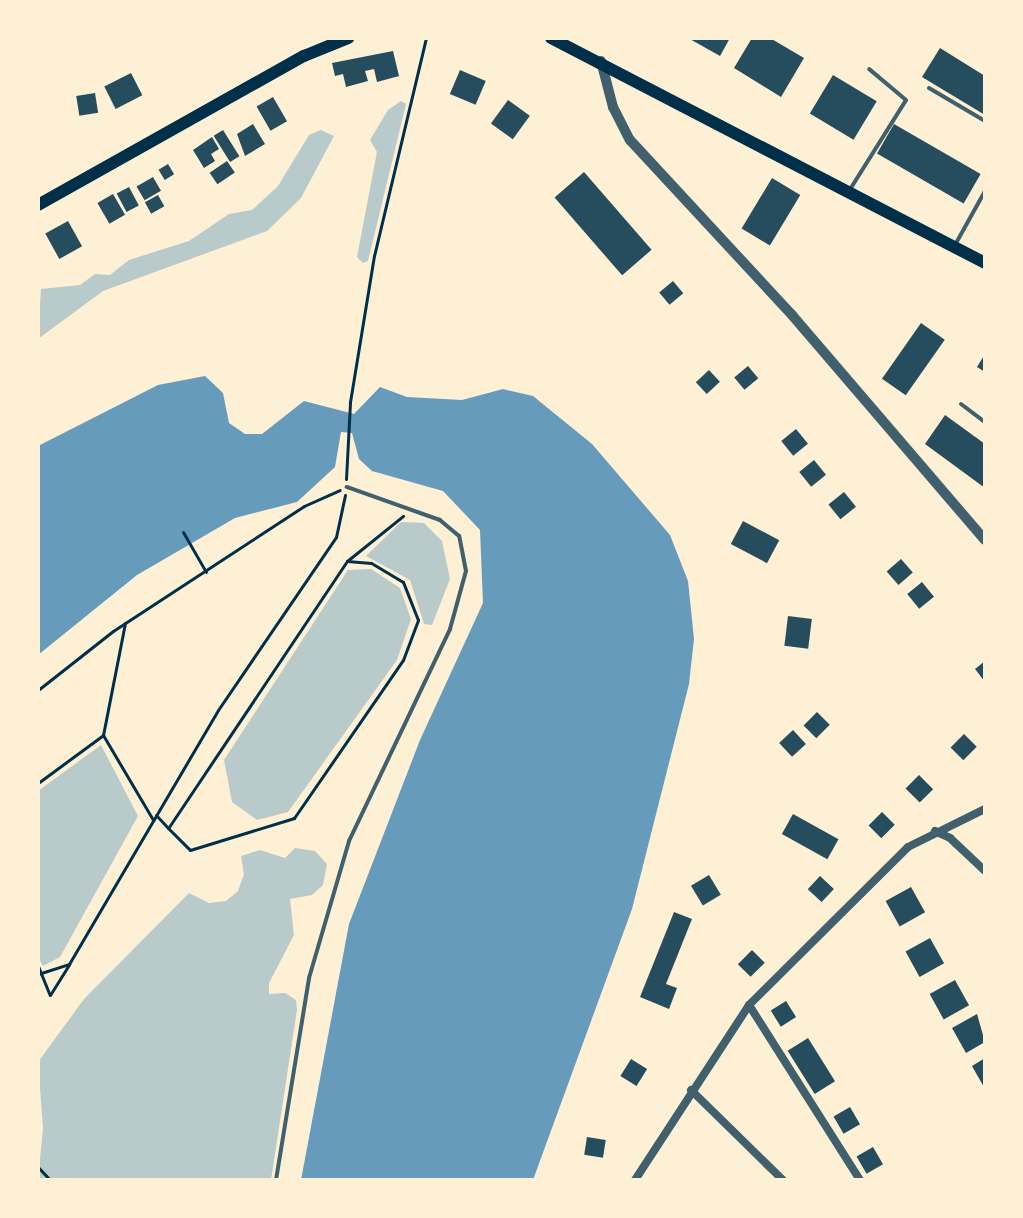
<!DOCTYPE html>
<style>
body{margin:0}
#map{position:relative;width:1023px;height:1218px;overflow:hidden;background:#fdf0d5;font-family:Lato,sans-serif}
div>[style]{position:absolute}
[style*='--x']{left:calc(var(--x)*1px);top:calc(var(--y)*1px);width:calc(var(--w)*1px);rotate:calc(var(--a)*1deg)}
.green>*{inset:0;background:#b9caca}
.water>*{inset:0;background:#669bbc}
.building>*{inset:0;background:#264d5e;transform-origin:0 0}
.path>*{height:3px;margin:-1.5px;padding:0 1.5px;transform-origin:1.5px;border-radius:1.5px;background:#003049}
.service>*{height:4px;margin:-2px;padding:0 2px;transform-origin:2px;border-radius:2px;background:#3f606c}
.minor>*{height:8px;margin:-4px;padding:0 4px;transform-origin:4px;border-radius:4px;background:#3f606c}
.tertiary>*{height:10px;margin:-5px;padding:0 5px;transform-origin:5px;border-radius:5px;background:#3f606c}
.secondary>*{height:12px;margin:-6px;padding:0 6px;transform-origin:6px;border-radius:6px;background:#003049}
span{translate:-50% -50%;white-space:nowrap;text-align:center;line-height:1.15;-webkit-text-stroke:8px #fdf0d5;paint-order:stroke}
.frame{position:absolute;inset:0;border:40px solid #fdf0d5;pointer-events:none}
</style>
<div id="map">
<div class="green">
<i style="clip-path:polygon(401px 101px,406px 104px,368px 261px,363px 263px,357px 257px,377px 152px,370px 140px,388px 110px)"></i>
<i style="clip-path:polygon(321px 130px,334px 136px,301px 198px,267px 231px,103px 291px,38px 339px,41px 289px,80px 285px,95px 274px,110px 275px,129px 260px,189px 241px,229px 214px,252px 210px,278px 186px,309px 135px)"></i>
<i style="clip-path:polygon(401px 522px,424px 523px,442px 541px,450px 579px,432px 625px,424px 624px,410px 580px,366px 556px)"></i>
<i style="clip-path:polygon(371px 569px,400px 588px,411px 619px,397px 660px,288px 812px,257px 820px,232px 802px,224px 760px,348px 570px)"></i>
<i style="clip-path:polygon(101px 745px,138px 816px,60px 957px,43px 966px,38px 957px,38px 791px)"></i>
<i style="clip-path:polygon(295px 848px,315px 851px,327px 864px,323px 885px,312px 895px,290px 899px,294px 935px,269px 983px,269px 994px,285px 993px,296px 1000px,297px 1010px,271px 1180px,38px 1180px,43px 1128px,38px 1062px,84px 999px,189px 893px,209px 903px,226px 901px,238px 891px,244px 874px,241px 856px,260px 850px,285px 858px)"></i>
</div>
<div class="water">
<i style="clip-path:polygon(205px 376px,223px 393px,229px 423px,245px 434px,262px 434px,304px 401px,354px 414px,380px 387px,407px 397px,462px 400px,503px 389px,533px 396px,592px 444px,670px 535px,688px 581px,694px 639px,689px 684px,632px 909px,533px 1180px,301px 1180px,349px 924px,420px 740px,483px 603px,480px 530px,443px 491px,372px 471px,359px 459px,352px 433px,341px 432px,335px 467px,297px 502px,235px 518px,137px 575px,38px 655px,38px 446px,158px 385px)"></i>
</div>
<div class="building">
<i style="clip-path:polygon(688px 38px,730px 38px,720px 56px)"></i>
<i style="clip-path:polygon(752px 38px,770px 38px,804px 58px,781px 97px,734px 68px)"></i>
<i style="clip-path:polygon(940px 48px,985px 76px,985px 115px,922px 77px)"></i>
<i style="clip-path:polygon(393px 51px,399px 76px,377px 82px,374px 69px,365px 71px,368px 81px,346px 87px,343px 74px,335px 76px,332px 63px)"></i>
<i style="left:460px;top:70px;width:28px;height:26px;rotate:23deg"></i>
<i style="left:131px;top:73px;width:25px;height:30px;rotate:63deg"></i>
<i style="left:833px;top:75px;width:51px;height:45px;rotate:31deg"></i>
<i style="left:95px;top:93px;width:20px;height:19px;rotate:81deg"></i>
<i style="left:273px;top:97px;width:28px;height:19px;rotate:60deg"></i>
<i style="left:508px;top:100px;width:27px;height:29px;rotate:36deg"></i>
<i style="clip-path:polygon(253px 124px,265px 144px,245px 156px,237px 134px)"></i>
<i style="left:894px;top:124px;width:100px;height:34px;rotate:30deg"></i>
<i style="left:223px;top:130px;width:31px;height:11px;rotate:58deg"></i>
<i style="clip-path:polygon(212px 137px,219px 149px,211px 154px,215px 161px,204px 168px,193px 150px)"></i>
<i style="left:227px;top:161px;width:14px;height:21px;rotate:56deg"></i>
<i style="left:168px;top:164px;width:12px;height:11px;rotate:59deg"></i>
<i style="left:584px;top:172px;width:103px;height:39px;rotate:49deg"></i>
<i style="left:153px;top:177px;width:16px;height:19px;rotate:60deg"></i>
<i style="left:772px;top:178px;width:33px;height:59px;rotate:31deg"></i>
<i style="left:129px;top:187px;width:21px;height:14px;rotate:62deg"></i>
<i style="left:113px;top:194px;width:24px;height:18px;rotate:60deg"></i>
<i style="left:158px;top:195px;width:13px;height:15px;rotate:61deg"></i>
<i style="left:68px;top:221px;width:29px;height:26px;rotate:61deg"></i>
<i style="left:673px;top:281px;width:16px;height:18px;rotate:50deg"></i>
<i style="left:921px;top:323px;width:29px;height:68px;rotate:35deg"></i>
<i style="clip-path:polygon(985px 354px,985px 372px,977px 367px)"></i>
<i style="left:748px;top:366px;width:16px;height:18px;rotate:50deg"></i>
<i style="left:709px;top:370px;width:16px;height:18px;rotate:47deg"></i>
<i style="clip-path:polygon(945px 415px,985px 444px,985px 488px,925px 444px)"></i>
<i style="left:796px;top:429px;width:19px;height:19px;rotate:51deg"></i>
<i style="left:814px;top:460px;width:19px;height:19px;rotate:51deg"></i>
<i style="left:844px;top:492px;width:19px;height:20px;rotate:51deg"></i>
<i style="left:743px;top:521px;width:41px;height:26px;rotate:28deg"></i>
<i style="left:901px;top:559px;width:18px;height:19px;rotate:49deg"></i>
<i style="left:922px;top:582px;width:19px;height:19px;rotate:51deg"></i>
<i style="left:788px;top:616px;width:24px;height:30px;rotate:7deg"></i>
<i style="clip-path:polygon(985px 661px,985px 682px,975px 669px)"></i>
<i style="left:817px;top:712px;width:18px;height:19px;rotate:45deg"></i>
<i style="left:793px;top:730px;width:19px;height:19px;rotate:47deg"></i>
<i style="left:964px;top:734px;width:18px;height:19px;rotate:45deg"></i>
<i style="left:919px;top:775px;width:20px;height:19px;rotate:45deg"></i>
<i style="left:882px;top:812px;width:18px;height:19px;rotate:45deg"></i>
<i style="left:793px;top:814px;width:52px;height:23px;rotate:29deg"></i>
<i style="left:709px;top:875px;width:23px;height:21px;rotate:59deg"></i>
<i style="left:820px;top:876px;width:19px;height:18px;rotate:43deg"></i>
<i style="left:911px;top:887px;width:29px;height:29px;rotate:61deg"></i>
<i style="clip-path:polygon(674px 912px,692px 919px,666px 984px,677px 988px,669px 1009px,640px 997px)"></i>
<i style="left:930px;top:938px;width:29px;height:28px;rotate:61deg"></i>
<i style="left:752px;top:950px;width:18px;height:20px;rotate:45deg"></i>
<i style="left:955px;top:980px;width:29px;height:29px;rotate:61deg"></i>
<i style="left:786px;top:1001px;width:19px;height:18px;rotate:58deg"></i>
<i style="clip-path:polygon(977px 1014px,985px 1042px,966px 1053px,952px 1028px)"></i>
<i style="left:808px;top:1038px;width:51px;height:24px;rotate:58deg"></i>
<i style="clip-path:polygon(985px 1058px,985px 1089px,972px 1066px)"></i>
<i style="left:631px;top:1059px;width:19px;height:20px;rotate:32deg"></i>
<i style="left:850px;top:1107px;width:20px;height:19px;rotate:60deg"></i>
<i style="left:587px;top:1137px;width:19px;height:18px;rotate:9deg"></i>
<i style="left:873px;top:1147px;width:20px;height:19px;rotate:60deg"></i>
</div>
<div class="path">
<i style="--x:346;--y:479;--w:77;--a:-87"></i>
<i style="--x:350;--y:402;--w:148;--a:-80.7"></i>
<i style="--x:374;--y:256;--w:224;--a:-76.6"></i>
<i style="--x:183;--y:532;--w:46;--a:60.1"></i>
<i style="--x:347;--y:561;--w:72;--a:-38.8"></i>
<i style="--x:125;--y:623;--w:114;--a:101.1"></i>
<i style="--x:103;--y:735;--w:99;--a:59.5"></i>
<i style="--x:38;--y:690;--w:95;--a:-38.2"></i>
<i style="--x:113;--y:631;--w:228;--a:-33.2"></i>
<i style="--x:304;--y:506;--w:39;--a:-24"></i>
<i style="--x:38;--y:783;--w:81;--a:-36.4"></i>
<i style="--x:156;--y:815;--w:18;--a:47"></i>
<i style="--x:168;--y:828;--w:31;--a:45"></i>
<i style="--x:190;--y:850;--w:109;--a:-17.1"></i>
<i style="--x:294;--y:818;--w:192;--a:-55.4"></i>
<i style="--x:403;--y:660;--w:43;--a:-69.4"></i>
<i style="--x:418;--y:620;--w:41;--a:-111.5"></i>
<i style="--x:403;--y:582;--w:37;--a:-149"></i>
<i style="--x:371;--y:563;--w:24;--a:-175"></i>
<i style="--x:347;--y:561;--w:321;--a:123.8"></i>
<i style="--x:38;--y:966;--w:31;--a:68"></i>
<i style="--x:50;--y:995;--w:36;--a:-58"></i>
<i style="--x:38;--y:974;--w:33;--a:-18"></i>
<i style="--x:69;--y:964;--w:294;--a:-59.6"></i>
<i style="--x:218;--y:710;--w:209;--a:-55.7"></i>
<i style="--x:336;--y:537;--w:43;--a:-77.9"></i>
<i style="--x:38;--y:1167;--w:18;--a:47"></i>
</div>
<div class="service">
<i style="--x:929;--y:88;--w:65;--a:30.5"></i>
<i style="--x:849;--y:191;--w:107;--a:-57.9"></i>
<i style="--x:906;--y:100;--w:48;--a:-140"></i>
<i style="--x:955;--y:245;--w:62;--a:-60.9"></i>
<i style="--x:961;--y:404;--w:30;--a:37"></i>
<i style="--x:276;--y:1180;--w:205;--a:-80.7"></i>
<i style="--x:309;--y:978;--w:143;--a:-73.7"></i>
<i style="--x:349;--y:841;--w:235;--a:-64.5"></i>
<i style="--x:450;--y:629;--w:60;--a:-74.6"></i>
<i style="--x:466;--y:571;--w:36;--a:-101"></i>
<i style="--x:459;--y:536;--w:25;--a:-140"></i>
<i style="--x:440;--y:520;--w:99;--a:-160.5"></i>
</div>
<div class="minor">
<i style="--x:935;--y:831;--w:17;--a:25"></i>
<i style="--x:950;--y:838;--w:48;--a:43.3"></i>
<i style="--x:749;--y:1005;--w:207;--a:57.6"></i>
<i style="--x:691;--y:1090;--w:129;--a:44.4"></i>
<i style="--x:635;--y:1180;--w:209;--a:-56.9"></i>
<i style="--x:749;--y:1005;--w:224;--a:-44.8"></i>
<i style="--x:908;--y:847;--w:86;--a:-26.3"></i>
</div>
<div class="tertiary">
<i style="--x:601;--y:61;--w:48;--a:75.4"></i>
<i style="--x:613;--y:107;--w:37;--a:63"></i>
<i style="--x:630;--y:140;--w:238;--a:47.2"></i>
<i style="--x:792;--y:315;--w:296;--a:49.4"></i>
</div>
<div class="secondary">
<i style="--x:551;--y:38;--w:489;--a:27.4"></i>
<i style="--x:38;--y:205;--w:305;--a:-29.3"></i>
<i style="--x:304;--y:56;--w:48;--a:-22.2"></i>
</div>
<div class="frame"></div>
</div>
